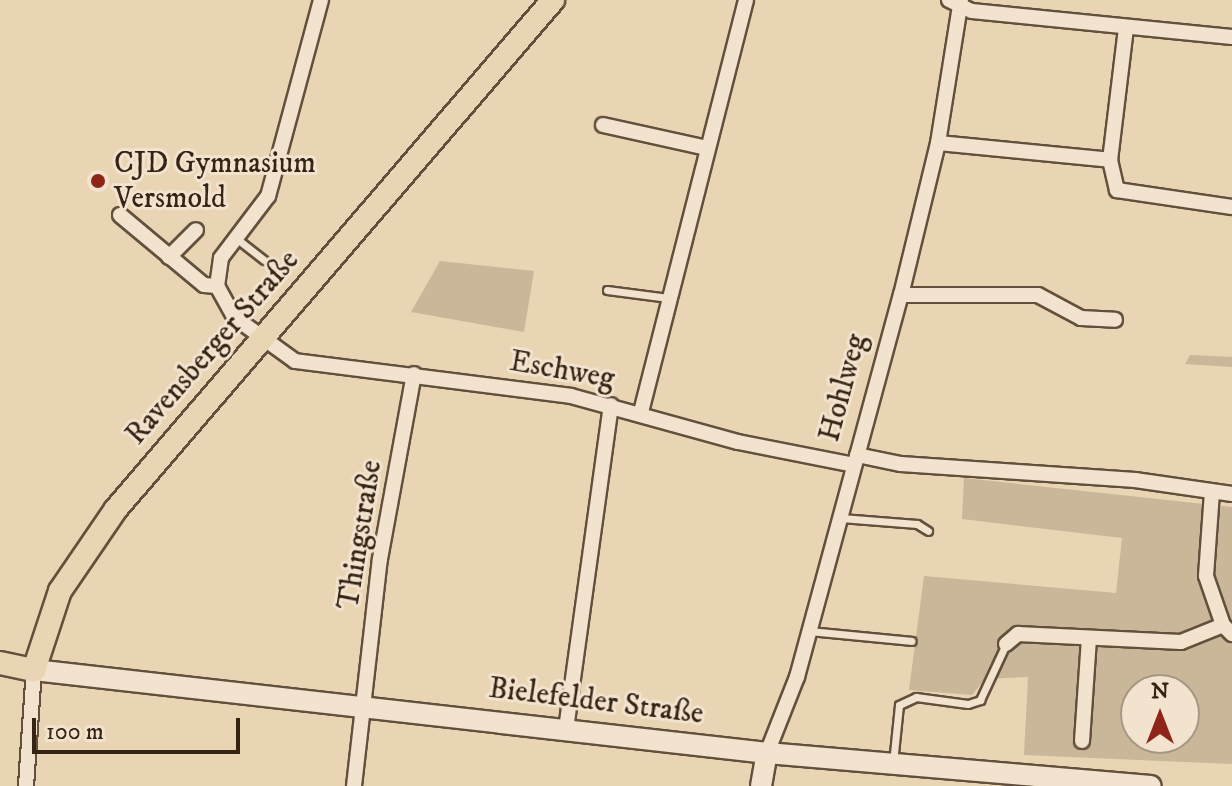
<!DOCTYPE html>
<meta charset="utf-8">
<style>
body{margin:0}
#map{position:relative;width:1232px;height:786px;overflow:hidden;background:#e9d4b3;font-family:"IM FELL DW Pica",serif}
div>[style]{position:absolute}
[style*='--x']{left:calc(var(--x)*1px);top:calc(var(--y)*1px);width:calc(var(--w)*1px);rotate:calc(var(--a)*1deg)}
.green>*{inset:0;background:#cab698}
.roads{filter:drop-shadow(2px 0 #62503c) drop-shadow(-2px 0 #62503c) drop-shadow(0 2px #62503c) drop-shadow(0 -2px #62503c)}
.lane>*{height:7px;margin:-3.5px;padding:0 3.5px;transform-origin:3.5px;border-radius:3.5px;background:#f1e3ce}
.street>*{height:14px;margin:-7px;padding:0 7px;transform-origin:7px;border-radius:7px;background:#f1e3ce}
.secondary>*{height:20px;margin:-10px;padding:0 10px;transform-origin:10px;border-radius:10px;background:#f1e3ce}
.primary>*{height:22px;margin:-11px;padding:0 11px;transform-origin:11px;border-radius:11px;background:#e9d4b3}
.dots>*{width:22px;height:22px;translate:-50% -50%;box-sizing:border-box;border:4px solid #f1e3ce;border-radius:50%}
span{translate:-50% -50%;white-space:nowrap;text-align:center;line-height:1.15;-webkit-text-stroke:6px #f1e3ce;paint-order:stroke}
.poi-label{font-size:30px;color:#352414}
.left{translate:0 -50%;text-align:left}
.street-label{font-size:30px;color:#352414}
.north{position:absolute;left:1120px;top:674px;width:80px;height:80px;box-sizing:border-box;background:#f1e3ce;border:2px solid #a69784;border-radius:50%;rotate:0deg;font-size:22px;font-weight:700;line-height:32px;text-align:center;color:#352414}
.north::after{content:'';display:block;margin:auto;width:28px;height:36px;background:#8f2418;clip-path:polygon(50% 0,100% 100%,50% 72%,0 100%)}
.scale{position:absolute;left:32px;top:718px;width:208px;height:36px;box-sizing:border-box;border:4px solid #352414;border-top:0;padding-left:10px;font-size:24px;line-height:28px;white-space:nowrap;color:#352414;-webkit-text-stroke:6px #f1e3ce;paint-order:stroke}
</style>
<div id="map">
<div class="green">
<i style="clip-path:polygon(440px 261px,534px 271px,524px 332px,411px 312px)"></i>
<i style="clip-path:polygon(1190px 355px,1232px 357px,1232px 367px,1185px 364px)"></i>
<i style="clip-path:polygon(evenodd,964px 478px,1232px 507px,1232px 764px,1024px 755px,1028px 677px,985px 679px,972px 695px,909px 690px,924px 576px,1116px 593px,1122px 538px,962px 519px,964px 478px,1136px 690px,1184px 690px,1184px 738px,1136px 738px,1136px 690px)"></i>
</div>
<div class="roads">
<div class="lane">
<i style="--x:237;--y:239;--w:34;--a:38"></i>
<i style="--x:607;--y:290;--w:62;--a:7.5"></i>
<i style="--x:841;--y:518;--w:76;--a:4.5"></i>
<i style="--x:917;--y:524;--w:13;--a:32"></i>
<i style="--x:810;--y:631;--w:102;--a:5.6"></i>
<i style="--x:893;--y:763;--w:58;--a:-84.1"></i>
<i style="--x:899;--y:705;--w:19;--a:-25"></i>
<i style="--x:916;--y:697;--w:52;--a:7.7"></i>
<i style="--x:968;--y:704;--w:13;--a:-18"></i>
<i style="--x:980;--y:700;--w:62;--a:-65.1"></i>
</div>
<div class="street">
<i style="--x:321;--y:0;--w:203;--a:105.1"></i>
<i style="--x:268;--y:196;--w:78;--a:127.2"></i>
<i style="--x:221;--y:258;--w:28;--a:98"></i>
<i style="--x:217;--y:286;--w:35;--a:61"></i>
<i style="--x:234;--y:317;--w:75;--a:35.8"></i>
<i style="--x:295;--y:361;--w:278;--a:7.2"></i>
<i style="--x:571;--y:396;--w:173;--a:15.4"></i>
<i style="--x:738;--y:442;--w:118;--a:11.2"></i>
<i style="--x:949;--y:0;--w:25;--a:26"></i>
<i style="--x:972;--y:11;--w:261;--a:5.7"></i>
<i style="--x:1126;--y:28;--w:133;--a:96.9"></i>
<i style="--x:1110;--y:160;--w:31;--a:77"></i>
<i style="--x:1117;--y:190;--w:116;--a:8.4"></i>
<i style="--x:603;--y:125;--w:107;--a:12.5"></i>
<i style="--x:938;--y:143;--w:173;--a:5.6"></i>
<i style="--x:120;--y:215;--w:109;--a:39.8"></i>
<i style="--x:204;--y:285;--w:13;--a:4"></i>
<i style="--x:169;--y:257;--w:38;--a:-45"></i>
<i style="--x:901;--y:295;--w:137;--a:0"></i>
<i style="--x:1038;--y:295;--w:49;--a:28.1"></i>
<i style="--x:1081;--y:318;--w:34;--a:3"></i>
<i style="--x:641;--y:412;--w:425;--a:-75.7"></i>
<i style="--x:857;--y:455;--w:45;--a:11.6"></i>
<i style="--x:901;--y:464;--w:235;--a:3.9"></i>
<i style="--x:1135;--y:480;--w:98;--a:8.2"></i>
<i style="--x:1212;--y:492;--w:84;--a:94.1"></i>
<i style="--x:1206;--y:576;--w:52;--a:70.9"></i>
<i style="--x:1223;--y:625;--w:13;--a:45"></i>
<i style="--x:1006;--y:644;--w:16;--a:-40"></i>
<i style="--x:1018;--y:634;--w:163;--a:2.8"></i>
<i style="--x:1181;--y:642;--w:45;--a:-22"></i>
<i style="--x:566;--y:729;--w:327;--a:-82.1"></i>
<i style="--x:1082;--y:741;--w:102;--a:-86.1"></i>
<i style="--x:767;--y:753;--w:82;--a:-68.5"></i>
<i style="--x:797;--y:677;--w:396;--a:-74.8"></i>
<i style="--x:901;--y:295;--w:156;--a:-76.3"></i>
<i style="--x:938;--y:143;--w:145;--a:-80.9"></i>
<i style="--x:26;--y:786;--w:116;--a:-86.1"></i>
<i style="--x:354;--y:786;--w:228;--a:-83.5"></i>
<i style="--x:380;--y:559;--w:188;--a:-79.6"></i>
</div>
<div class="secondary">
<i style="--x:34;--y:670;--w:738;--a:6.46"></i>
<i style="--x:767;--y:753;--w:385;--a:4.9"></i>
<i style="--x:761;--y:786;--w:34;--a:-80"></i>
</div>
<div class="primary">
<i style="--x:0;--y:663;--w:35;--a:12"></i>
<i style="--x:34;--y:670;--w:83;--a:-71.8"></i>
<i style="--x:60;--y:591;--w:99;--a:-55.7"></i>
<i style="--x:116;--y:509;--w:671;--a:-49.35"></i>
</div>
</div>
<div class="dots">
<i style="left:98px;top:181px;background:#8f2418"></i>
</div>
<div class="poi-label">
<span class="left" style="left:114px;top:181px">CJD Gymnasium<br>Versmold</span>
</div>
<div class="street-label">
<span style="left:213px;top:348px;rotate:-49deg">Ravensberger Straße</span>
<span style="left:562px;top:371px;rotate:10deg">Eschweg</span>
<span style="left:844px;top:388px;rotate:-75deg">Hohlweg</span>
<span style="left:361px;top:535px;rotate:-81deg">Thingstraße</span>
<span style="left:596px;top:702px;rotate:7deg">Bielefelder Straße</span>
</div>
<div class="north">N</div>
<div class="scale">100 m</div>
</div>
